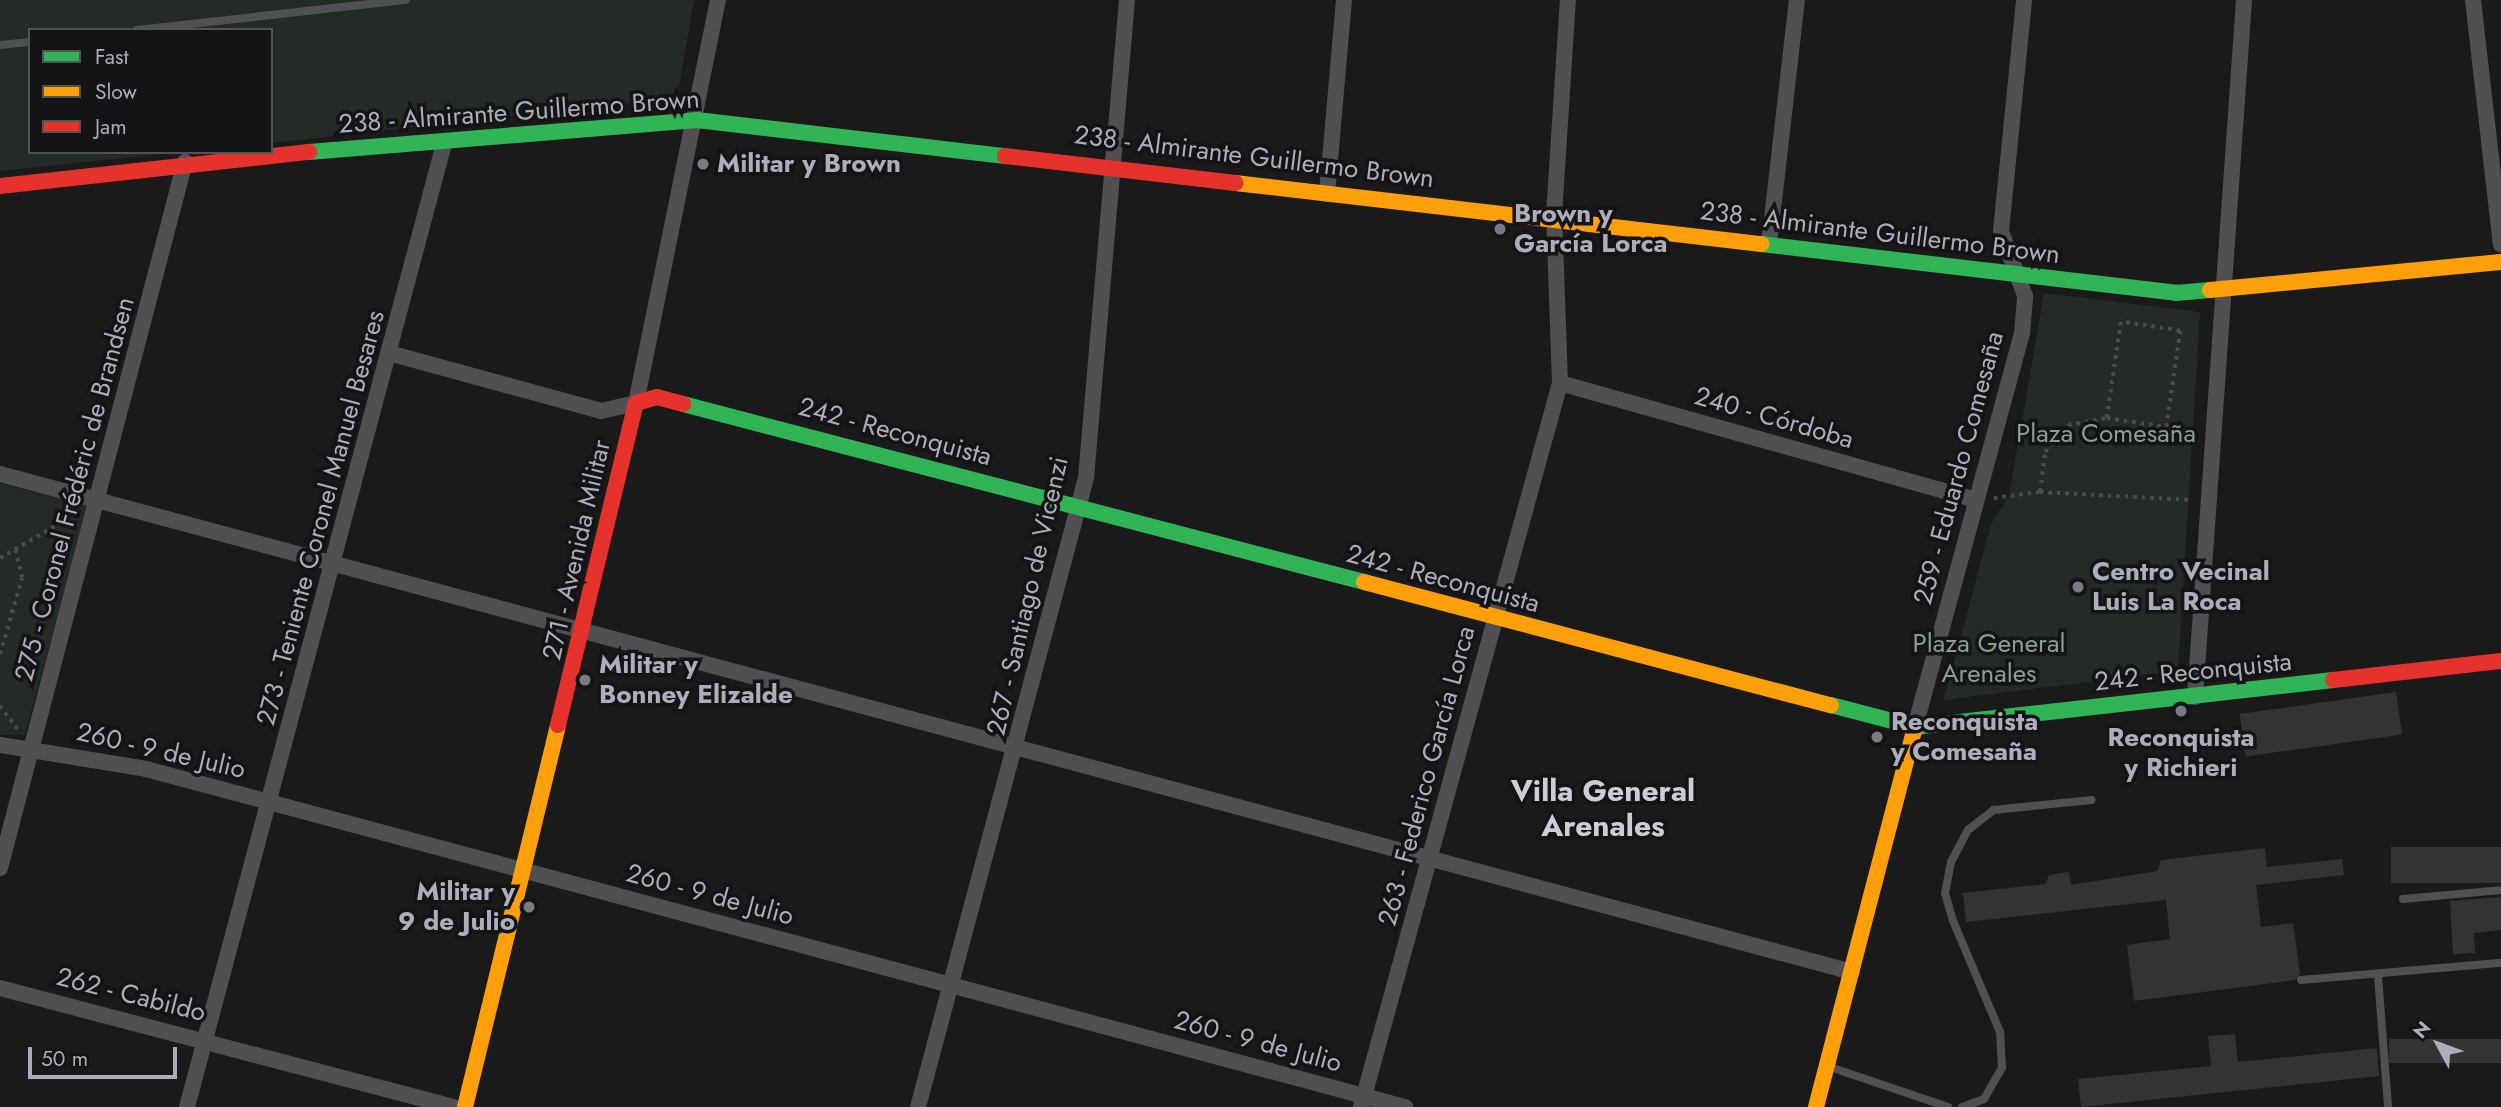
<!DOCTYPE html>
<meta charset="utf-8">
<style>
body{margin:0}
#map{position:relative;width:2501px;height:1107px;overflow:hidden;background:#1a1a1a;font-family:Jost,sans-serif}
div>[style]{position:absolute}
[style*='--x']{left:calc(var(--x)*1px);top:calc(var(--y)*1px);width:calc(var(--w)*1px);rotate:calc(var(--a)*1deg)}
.green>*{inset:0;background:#242a26}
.building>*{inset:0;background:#333334;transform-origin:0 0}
.path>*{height:3.5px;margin-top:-1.75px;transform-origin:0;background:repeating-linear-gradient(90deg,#4b4b4e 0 3.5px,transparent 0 8.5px)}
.lane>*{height:8px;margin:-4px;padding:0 4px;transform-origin:4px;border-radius:4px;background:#505053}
.street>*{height:16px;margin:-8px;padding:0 8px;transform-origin:8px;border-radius:8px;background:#505053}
.fast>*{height:16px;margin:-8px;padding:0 8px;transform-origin:8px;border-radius:8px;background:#30b455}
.slow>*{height:16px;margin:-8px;padding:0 8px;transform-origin:8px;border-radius:8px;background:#ff9f0a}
.jam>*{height:16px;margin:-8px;padding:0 8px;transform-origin:8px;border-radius:8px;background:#e5322d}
.dots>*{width:19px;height:19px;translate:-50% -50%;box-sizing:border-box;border:4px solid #141416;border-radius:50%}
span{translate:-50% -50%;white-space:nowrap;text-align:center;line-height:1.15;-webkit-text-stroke:7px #141416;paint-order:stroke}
.street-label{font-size:26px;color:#adaeb9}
.poi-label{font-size:26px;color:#adaeb9;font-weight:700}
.left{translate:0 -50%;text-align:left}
.right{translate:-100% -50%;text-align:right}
.park-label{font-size:26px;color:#86a28e}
.quarter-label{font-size:30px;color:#cdcdd5;font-weight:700}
.legend{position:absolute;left:28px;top:28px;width:245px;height:126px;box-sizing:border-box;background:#141416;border:2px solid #515257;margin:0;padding:9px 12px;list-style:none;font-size:21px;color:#adaeb9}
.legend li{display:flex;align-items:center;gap:14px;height:35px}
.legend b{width:35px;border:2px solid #515257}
.north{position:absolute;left:2403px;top:1009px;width:70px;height:70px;-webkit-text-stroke:5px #141416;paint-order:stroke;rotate:311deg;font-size:19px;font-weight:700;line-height:28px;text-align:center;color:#adaeb9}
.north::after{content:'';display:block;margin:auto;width:24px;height:32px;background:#adaeb9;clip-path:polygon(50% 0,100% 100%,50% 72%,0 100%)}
.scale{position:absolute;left:28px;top:1047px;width:149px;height:32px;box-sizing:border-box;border:4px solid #adaeb9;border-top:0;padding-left:9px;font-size:21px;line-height:24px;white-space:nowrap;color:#adaeb9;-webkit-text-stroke:5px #141416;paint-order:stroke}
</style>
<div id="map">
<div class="green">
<i style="clip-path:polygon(0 0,694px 0,677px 98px,271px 143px,271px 30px,30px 30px,30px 152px,181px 152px,0 171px)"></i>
<i style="clip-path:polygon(2044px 293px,2200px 312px,2178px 671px,1944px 700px,1991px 524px,2009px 496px)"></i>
<i style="clip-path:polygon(0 483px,88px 506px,25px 735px,0 735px)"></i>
</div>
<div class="building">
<i style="left:2396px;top:692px;width:43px;height:158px;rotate:82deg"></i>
<i style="left:2501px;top:847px;width:36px;height:110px;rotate:90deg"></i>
<i style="clip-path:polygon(2265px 848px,2267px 867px,2342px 859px,2344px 875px,2256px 885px,2261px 927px,2293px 923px,2300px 974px,2295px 980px,2134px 1001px,2127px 945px,2170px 939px,2166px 900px,1966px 922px,1963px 893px,2045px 884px,2049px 875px,2069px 872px,2071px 885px,2157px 871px,2161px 860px)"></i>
<i style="clip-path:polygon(2501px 897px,2501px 930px,2474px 933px,2475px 953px,2453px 954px,2450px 901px)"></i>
<i style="clip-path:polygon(2235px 1034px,2238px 1062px,2377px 1048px,2379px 1076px,2081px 1107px,2078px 1079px,2211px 1066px,2208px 1036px)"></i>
<i style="left:2501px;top:1039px;width:24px;height:112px;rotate:90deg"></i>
</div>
<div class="path">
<i style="--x:2040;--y:492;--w:40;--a:-82.9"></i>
<i style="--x:2045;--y:452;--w:35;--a:-50"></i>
<i style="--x:2068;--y:425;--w:40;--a:-10"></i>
<i style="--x:2107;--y:418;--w:60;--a:8.7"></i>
<i style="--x:2166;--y:427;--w:97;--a:-81.7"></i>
<i style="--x:2180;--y:331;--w:60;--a:-171.3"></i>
<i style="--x:2121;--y:322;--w:97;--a:98.3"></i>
<i style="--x:1994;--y:498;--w:46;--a:-7.4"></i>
<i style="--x:2040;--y:492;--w:153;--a:3"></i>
<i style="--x:0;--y:558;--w:86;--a:-30.2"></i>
<i style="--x:0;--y:654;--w:79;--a:-73.9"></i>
<i style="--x:22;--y:578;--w:30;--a:-104"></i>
<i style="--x:0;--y:706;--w:30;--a:53"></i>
</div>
<div class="lane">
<i style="--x:137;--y:30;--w:271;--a:-6.4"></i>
<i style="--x:0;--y:45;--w:30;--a:-6"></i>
<i style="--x:2403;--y:899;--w:98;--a:-5.2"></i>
<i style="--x:2378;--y:976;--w:131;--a:85.6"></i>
<i style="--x:2301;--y:980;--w:201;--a:-4.9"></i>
<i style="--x:1830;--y:1067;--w:125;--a:18.7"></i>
<i style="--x:1962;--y:1107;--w:23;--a:-20"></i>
<i style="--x:1984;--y:1099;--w:36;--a:-60"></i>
<i style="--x:2002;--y:1068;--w:36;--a:-93"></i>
<i style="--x:2000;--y:1032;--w:121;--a:-112.9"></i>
<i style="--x:1953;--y:921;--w:29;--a:-106"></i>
<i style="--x:1945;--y:893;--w:32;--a:-79"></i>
<i style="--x:1951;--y:862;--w:36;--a:-62"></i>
<i style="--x:1968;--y:830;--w:33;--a:-38"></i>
<i style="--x:1994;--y:810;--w:98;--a:-5.9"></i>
</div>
<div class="street">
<i style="--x:2473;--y:0;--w:246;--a:83.5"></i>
<i style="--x:1327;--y:194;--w:195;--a:-85"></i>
<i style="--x:1769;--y:245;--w:247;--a:-83.5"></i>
<i style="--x:389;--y:353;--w:220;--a:15.3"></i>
<i style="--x:601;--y:411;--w:36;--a:-13"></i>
<i style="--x:636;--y:403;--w:411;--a:-78.5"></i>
<i style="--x:1560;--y:383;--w:431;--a:15.7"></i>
<i style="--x:0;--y:474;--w:1918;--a:15.05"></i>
<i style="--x:2195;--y:697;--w:699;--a:-85.98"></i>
<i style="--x:1915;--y:727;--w:408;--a:-74.8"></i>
<i style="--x:2022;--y:333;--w:37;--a:-85"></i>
<i style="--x:2025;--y:296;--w:69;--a:-110.3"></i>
<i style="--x:2001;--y:231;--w:232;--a:-84.3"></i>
<i style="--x:0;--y:745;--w:148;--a:9.3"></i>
<i style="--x:146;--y:769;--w:1304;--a:15.03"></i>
<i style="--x:0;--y:868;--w:730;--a:-75.32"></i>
<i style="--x:0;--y:988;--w:468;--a:14.7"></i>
<i style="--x:187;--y:1107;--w:997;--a:-75.06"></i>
<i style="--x:918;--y:1107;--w:651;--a:-75.05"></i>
<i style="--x:1086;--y:478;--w:480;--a:-85.1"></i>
<i style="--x:1361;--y:1107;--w:751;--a:-74.63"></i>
<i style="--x:1560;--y:383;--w:168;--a:-92"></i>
<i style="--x:1554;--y:215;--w:215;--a:-86.3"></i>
</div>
<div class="fast">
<i style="--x:309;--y:152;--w:389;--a:-4.7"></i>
<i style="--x:697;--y:120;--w:310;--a:6.7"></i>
<i style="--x:1761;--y:244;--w:418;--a:6.7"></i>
<i style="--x:2176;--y:293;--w:34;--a:-5"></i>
<i style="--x:683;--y:404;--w:704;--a:14.65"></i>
<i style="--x:1831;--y:705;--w:87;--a:14.7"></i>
<i style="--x:1915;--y:727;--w:421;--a:-6.4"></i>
</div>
<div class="slow">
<i style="--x:1235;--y:183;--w:530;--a:6.62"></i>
<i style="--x:2210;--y:290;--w:292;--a:-5.5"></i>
<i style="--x:1364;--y:582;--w:483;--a:14.8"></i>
<i style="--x:465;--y:1107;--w:393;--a:-76.3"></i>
<i style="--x:1816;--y:1107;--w:393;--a:-75.4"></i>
</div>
<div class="jam">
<i style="--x:1005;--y:156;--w:232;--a:6.7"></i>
<i style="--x:0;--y:186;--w:311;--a:-6.3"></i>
<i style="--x:2333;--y:680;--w:169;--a:-6.5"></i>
<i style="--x:558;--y:725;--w:331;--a:-76.4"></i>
<i style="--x:636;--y:403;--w:22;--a:-16"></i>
<i style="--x:657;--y:397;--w:27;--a:15"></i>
</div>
<div class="dots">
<i style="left:703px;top:164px;background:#7a7a81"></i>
<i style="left:1500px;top:229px;background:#7a7a81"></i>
<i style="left:2078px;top:587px;background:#7a7a81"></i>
<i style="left:585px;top:680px;background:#7a7a81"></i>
<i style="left:2181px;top:711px;background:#7a7a81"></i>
<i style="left:1877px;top:737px;background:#7a7a81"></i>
<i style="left:529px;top:907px;background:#7a7a81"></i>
</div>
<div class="street-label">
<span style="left:519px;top:112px;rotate:-4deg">238 - Almirante Guillermo Brown</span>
<span style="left:1254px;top:157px;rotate:7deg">238 - Almirante Guillermo Brown</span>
<span style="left:1880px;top:233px;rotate:7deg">238 - Almirante Guillermo Brown</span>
<span style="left:1774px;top:418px;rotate:16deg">240 - Córdoba</span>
<span style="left:895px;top:432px;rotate:15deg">242 - Reconquista</span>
<span style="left:1959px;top:468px;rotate:-75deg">259 - Eduardo Comesaña</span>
<span style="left:75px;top:489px;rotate:-75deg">275 - Coronel Frédéric de Brandsen</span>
<span style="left:321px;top:518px;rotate:-75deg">273 - Teniente Coronel Manuel Besares</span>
<span style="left:577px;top:550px;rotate:-77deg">271 - Avenida Militar</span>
<span style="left:1443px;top:579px;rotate:15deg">242 - Reconquista</span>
<span style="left:1028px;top:596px;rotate:-77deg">267 - Santiago de Vicenzi</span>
<span style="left:2193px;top:672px;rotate:-6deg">242 - Reconquista</span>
<span style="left:161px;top:751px;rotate:13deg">260 - 9 de Julio</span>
<span style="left:1427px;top:776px;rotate:-75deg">263 - Federico García Lorca</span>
<span style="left:710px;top:895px;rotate:15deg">260 - 9 de Julio</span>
<span style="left:131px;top:995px;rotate:14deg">262 - Cabildo</span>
<span style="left:1258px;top:1042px;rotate:15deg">260 - 9 de Julio</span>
</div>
<div class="poi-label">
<span class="left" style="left:717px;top:164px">Militar y Brown</span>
<span class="left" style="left:1514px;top:229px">Brown y<br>García Lorca</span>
<span class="left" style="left:2092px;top:587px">Centro Vecinal<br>Luis La Roca</span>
<span class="left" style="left:599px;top:680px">Militar y<br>Bonney Elizalde</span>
<span class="left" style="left:1891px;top:737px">Reconquista<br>y Comesaña</span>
<span style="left:2181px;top:753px">Reconquista<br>y Richieri</span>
<span class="right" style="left:515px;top:907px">Militar y<br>9 de Julio</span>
</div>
<div class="park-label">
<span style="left:2106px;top:434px">Plaza Comesaña</span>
<span style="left:1989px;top:659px">Plaza General<br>Arenales</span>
</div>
<div class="quarter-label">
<span style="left:1603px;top:808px">Villa General<br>Arenales</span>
</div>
<ul class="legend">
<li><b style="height:9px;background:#30b455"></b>Fast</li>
<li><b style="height:9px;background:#ff9f0a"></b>Slow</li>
<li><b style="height:9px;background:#e5322d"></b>Jam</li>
</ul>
<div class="north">N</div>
<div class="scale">50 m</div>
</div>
